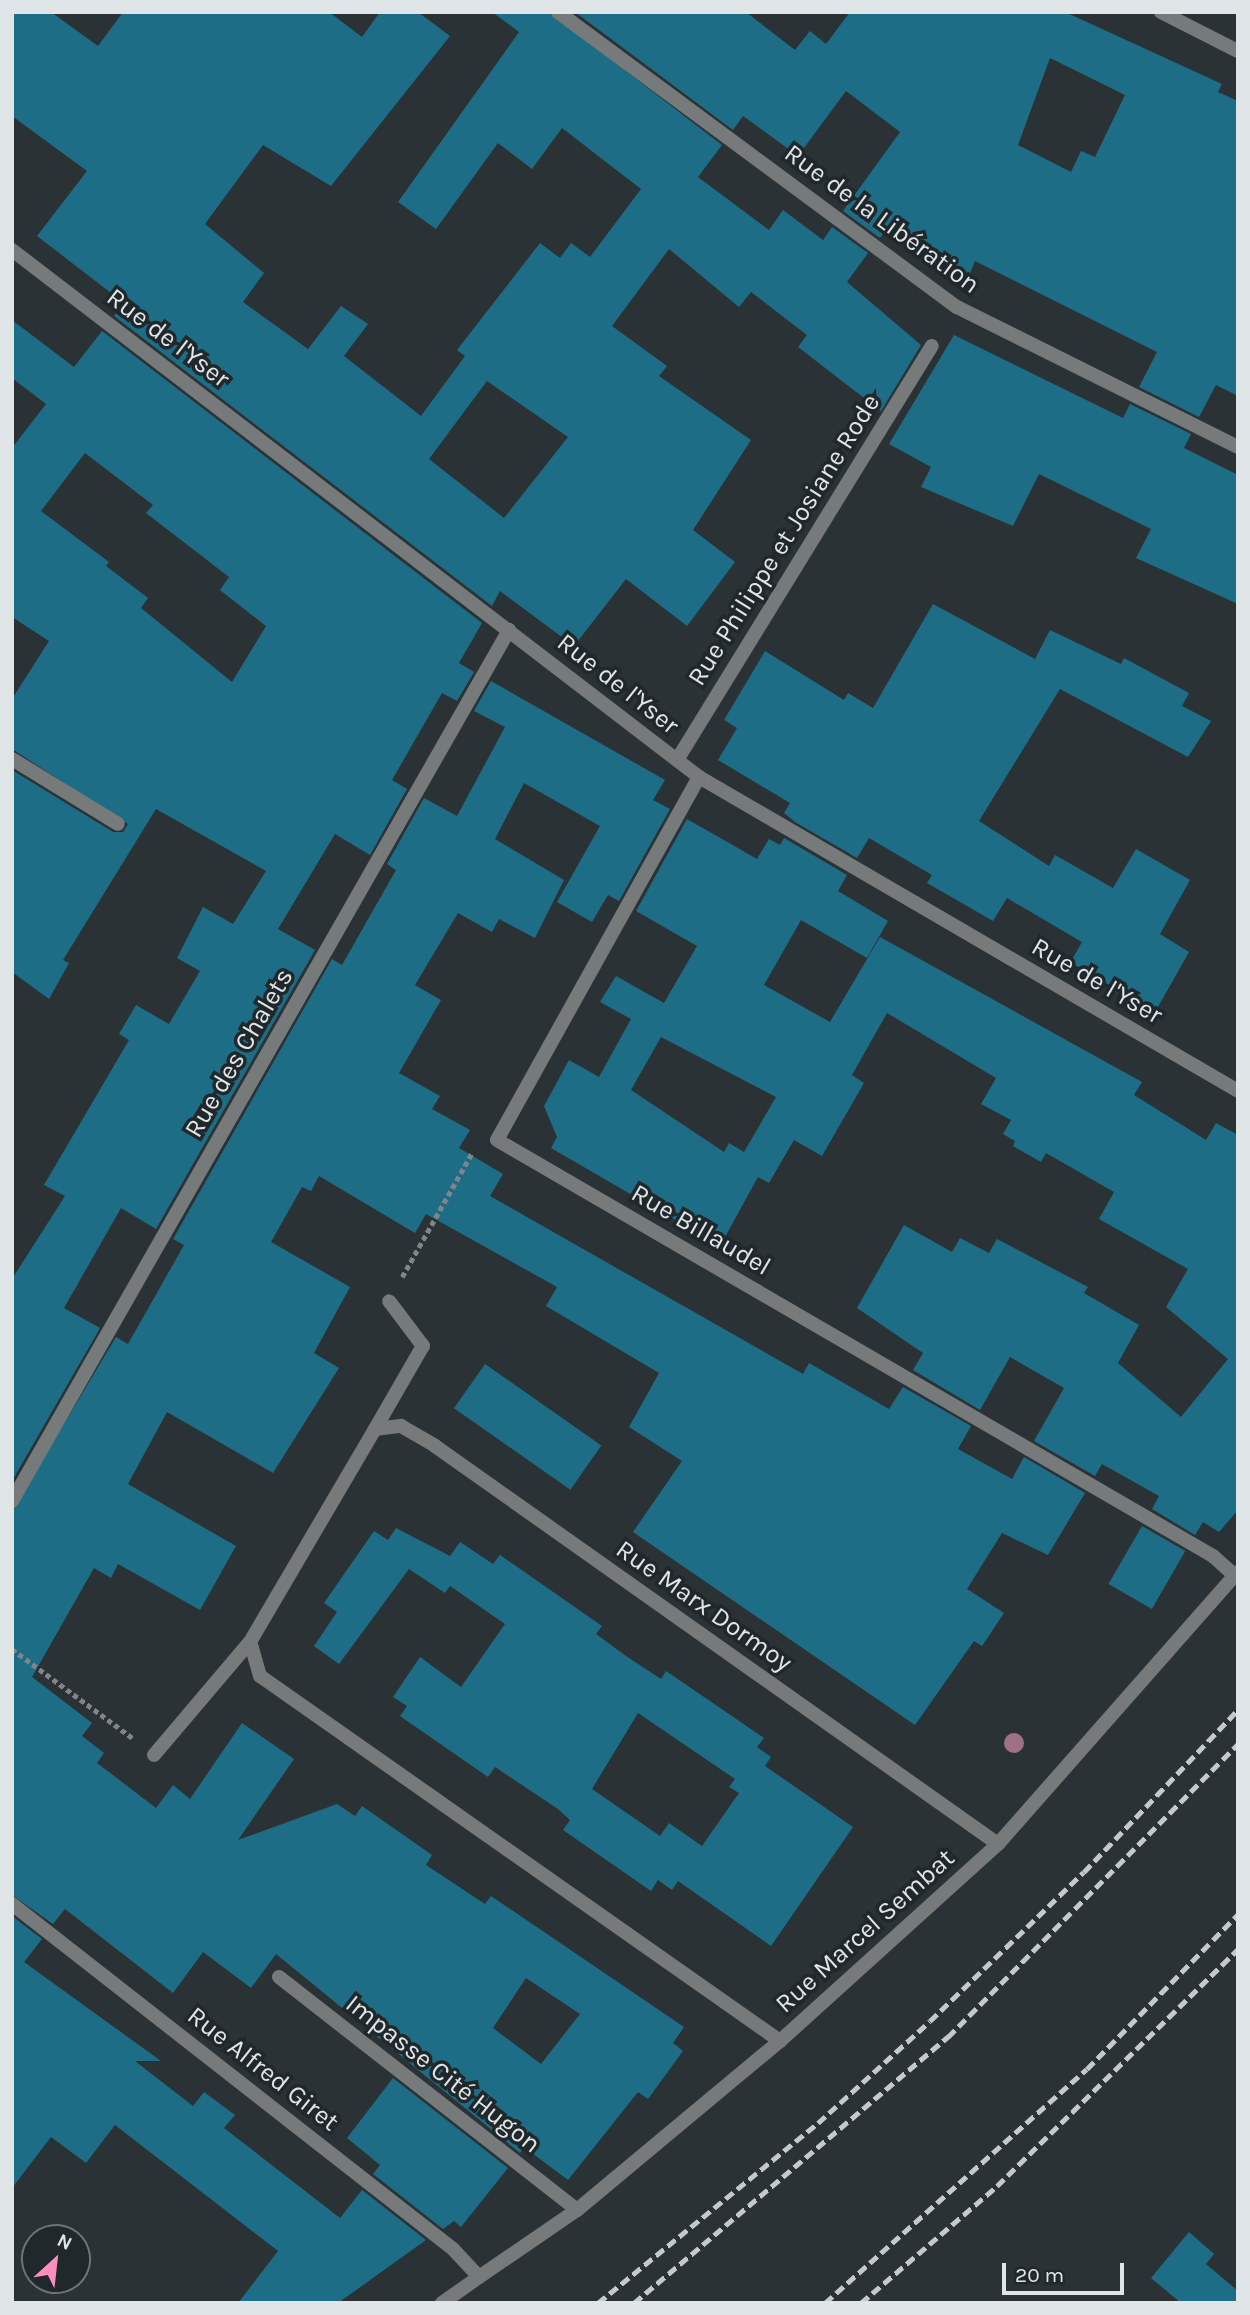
<!DOCTYPE html>
<meta charset="utf-8">
<style>
body{margin:0}
#map{position:relative;width:1250px;height:2315px;overflow:hidden;background:#2b3235;font-family:Karla,sans-serif}
div>[style]{position:absolute}
[style*='--x']{left:calc(var(--x)*1px);top:calc(var(--y)*1px);width:calc(var(--w)*1px);rotate:calc(var(--a)*1deg)}
.building>*{inset:0;background:#1e6d86;transform-origin:0 0}
.path>*{height:4.5px;margin-top:-2.25px;transform-origin:0;background:repeating-linear-gradient(90deg,#7f8588 0 5px,transparent 0 8.5px)}
.service>*{height:14px;margin:-7px;padding:0 7px;transform-origin:7px;border-radius:7px;background:#767a7b}
.minor>*{height:14px;margin:-7px;padding:0 7px;transform-origin:7px;border-radius:7px;background:#767a7b}
.rail>*{height:5px;margin-top:-2.5px;transform-origin:0;background:repeating-linear-gradient(90deg,#c4cacc 0 10px,transparent 0 15px)}
.trees>*{width:20px;height:20px;margin:-10px;border-radius:50%;background:#9e7186}
span{translate:-50% -50%;white-space:nowrap;text-align:center;line-height:1.15;-webkit-text-stroke:7px #21282b;paint-order:stroke}
.street-label{font-size:26px;color:#e0e5e7}
.frame{position:absolute;inset:0;border:14px solid #e0e5e7;pointer-events:none}
.north{position:absolute;left:21px;top:2224px;width:70px;height:70px;box-sizing:border-box;background:#21282b;border:2px solid #6d7476;border-radius:50%;rotate:27deg;font-size:19px;font-weight:700;line-height:28px;text-align:center;color:#e0e5e7}
.north::after{content:'';display:block;margin:auto;width:24px;height:32px;background:#fd8ebf;clip-path:polygon(50% 0,100% 100%,50% 72%,0 100%)}
.scale{position:absolute;left:1002px;top:2263px;width:122px;height:32px;box-sizing:border-box;border:4px solid #e0e5e7;border-top:0;padding-left:9px;font-size:21px;line-height:24px;white-space:nowrap;color:#e0e5e7;-webkit-text-stroke:5px #21282b;paint-order:stroke}
</style>
<div id="map">
<div class="building">
<i style="clip-path:polygon(evenodd,12px 12px,51px 12px,98px 46px,123px 12px,329px 12px,362px 37px,380px 12px,418px 12px,450px 36px,331px 186px,263px 145px,205px 224px,264px 273px,243px 302px,308px 349px,341px 306px,368px 324px,344px 356px,421px 416px,465px 356px,457px 350px,540px 243px,560px 258px,571px 243px,590px 257px,641px 189px,562px 128px,532px 169px,498px 143px,436px 229px,398px 202px,519px 32px,492px 12px,549px 12px,722px 145px,698px 177px,769px 230px,783px 210px,823px 240px,832px 227px,868px 253px,847px 282px,921px 345px,881px 411px,798px 347px,807px 335px,751px 292px,739px 307px,669px 249px,612px 326px,667px 366px,659px 376px,751px 440px,693px 530px,735px 562px,687px 626px,626px 579px,574px 646px,500px 591px,492px 606px,114px 316px,124px 303px,37px 236px,87px 171px,12px 116px,12px 12px,487px 381px,568px 437px,504px 518px,429px 459px,487px 381px)"></i>
<i style="clip-path:polygon(evenodd,575px 12px,746px 12px,795px 50px,810px 31px,826px 44px,850px 12px,1065px 12px,1222px 84px,1218px 92px,1238px 101px,1238px 396px,1216px 385px,1199px 417px,1139px 387px,1157px 352px,975px 261px,967px 281px,890px 225px,880px 238px,843px 211px,900px 132px,846px 91px,798px 156px,743px 116px,733px 130px,575px 12px,1050px 58px,1125px 95px,1095px 157px,1081px 151px,1071px 172px,1018px 145px,1050px 58px)"></i>
<i style="clip-path:polygon(evenodd,12px 320px,74px 367px,102px 331px,482px 623px,459px 663px,474px 672px,457px 701px,442px 693px,392px 780px,407px 789px,370px 855px,335px 834px,278px 929px,315px 950px,156px 1229px,121px 1208px,64px 1308px,100px 1328px,12px 1481px,12px 1279px,65px 1196px,44px 1185px,129px 1040px,119px 1034px,136px 1005px,169px 1024px,200px 971px,177px 958px,203px 907px,233px 924px,266px 871px,156px 809px,63px 960px,69px 963px,49px 999px,12px 972px,12px 770px,113px 832px,123px 832px,128px 824px,12px 749px,12px 699px,49px 641px,12px 617px,12px 448px,46px 404px,12px 378px,12px 320px,85px 453px,153px 505px,146px 513px,229px 577px,220px 590px,266px 626px,232px 682px,141px 608px,148px 598px,106px 566px,109px 562px,41px 511px,85px 453px)"></i>
<i style="clip-path:polygon(954px 335px,1123px 418px,1130px 404px,1191px 434px,1184px 448px,1238px 475px,1238px 604px,1136px 558px,1151px 529px,1039px 474px,1013px 526px,921px 487px,931px 467px,889px 444px)"></i>
<i style="clip-path:polygon(933px 604px,1035px 659px,1050px 630px,1121px 664px,1124px 658px,1189px 693px,1182px 706px,1211px 721px,1188px 757px,1060px 689px,979px 821px,1049px 866px,1055px 855px,1113px 888px,1136px 849px,1190px 880px,1160px 934px,1189px 952px,1154px 1014px,1069px 965px,1082px 942px,1007px 898px,993px 921px,927px 883px,932px 875px,869px 838px,857px 858px,795px 822px,784px 813px,790px 803px,718px 760px,737px 728px,724px 720px,765px 651px,844px 700px,848px 693px,873px 708px)"></i>
<i style="clip-path:polygon(evenodd,491px 681px,665px 780px,653px 800px,670px 809px,619px 901px,608px 895px,592px 922px,557px 902px,600px 826px,524px 783px,495px 839px,564px 880px,535px 938px,499px 919px,492px 932px,458px 913px,415px 985px,441px 1000px,399px 1073px,440px 1096px,432px 1109px,470px 1130px,459px 1148px,503px 1174px,490px 1196px,803px 1374px,809px 1363px,889px 1409px,903px 1387px,971px 1426px,958px 1449px,1012px 1479px,1024px 1457px,1085px 1493px,1048px 1555px,1002px 1533px,967px 1589px,1004px 1613px,982px 1646px,974px 1641px,915px 1725px,633px 1532px,682px 1461px,629px 1427px,659px 1373px,546px 1306px,557px 1287px,426px 1214px,415px 1233px,319px 1176px,311px 1191px,302px 1187px,271px 1242px,350px 1287px,314px 1353px,339px 1368px,273px 1473px,167px 1412px,128px 1484px,236px 1546px,200px 1610px,118px 1564px,111px 1578px,94px 1568px,32px 1677px,92px 1723px,82px 1736px,104px 1753px,97px 1763px,156px 1808px,173px 1785px,190px 1799px,242px 1723px,294px 1759px,238px 1840px,337px 1804px,355px 1816px,362px 1806px,432px 1855px,426px 1865px,485px 1904px,491px 1896px,684px 2027px,673px 2043px,683px 2051px,648px 2099px,638px 2092px,568px 2180px,524px 2147px,520px 2153px,276px 1954px,251px 1988px,203px 1952px,173px 1993px,65px 1909px,53px 1924px,12px 1895px,12px 1511px,116px 1337px,128px 1344px,184px 1245px,173px 1239px,332px 959px,342px 965px,396px 870px,387px 864px,424px 798px,457px 816px,505px 727px,474px 711px,491px 681px,526px 1978px,580px 2014px,541px 2064px,493px 2028px,526px 1978px)"></i>
<i style="clip-path:polygon(evenodd,687px 819px,757px 859px,769px 839px,780px 845px,784px 838px,847px 875px,838px 891px,888px 921px,867px 958px,801px 920px,764px 985px,830px 1022px,880px 937px,1142px 1082px,1134px 1095px,1206px 1140px,1216px 1123px,1238px 1135px,1238px 1510px,1219px 1532px,1203px 1522px,1195px 1535px,1152px 1509px,1159px 1496px,1102px 1464px,1095px 1476px,1034px 1441px,1064px 1388px,1010px 1357px,980px 1410px,913px 1370px,923px 1353px,857px 1308px,904px 1225px,952px 1252px,960px 1238px,989px 1253px,997px 1239px,1088px 1287px,1084px 1293px,1139px 1325px,1118px 1363px,1181px 1417px,1228px 1359px,1166px 1307px,1188px 1269px,1099px 1219px,1114px 1192px,1046px 1153px,1041px 1162px,1013px 1146px,1015px 1141px,1003px 1134px,1011px 1120px,981px 1104px,996px 1078px,887px 1013px,852px 1075px,864px 1083px,822px 1156px,794px 1140px,769px 1183px,758px 1177px,720px 1246px,551px 1148px,557px 1137px,544px 1106px,569px 1060px,599px 1077px,631px 1019px,600px 1002px,616px 976px,664px 1003px,697px 946px,636px 911px,687px 819px,661px 1037px,776px 1097px,744px 1152px,729px 1143px,724px 1152px,631px 1090px,661px 1037px)"></i>
<i style="left:485px;top:1364px;width:142px;height:54px;rotate:35deg"></i>
<i style="left:1142px;top:1526px;width:50px;height:67px;rotate:30deg"></i>
<i style="clip-path:polygon(evenodd,396px 1528px,450px 1556px,460px 1542px,493px 1564px,500px 1555px,602px 1626px,596px 1634px,626px 1656px,661px 1679px,666px 1671px,764px 1738px,757px 1747px,771px 1757px,765px 1766px,853px 1827px,771px 1946px,678px 1881px,672px 1890px,658px 1880px,651px 1891px,563px 1830px,570px 1820px,558px 1809px,495px 1767px,488px 1777px,400px 1716px,407px 1706px,393px 1697px,420px 1657px,461px 1687px,505px 1624px,450px 1586px,445px 1593px,409px 1569px,339px 1664px,314px 1646px,337px 1612px,324px 1603px,374px 1531px,388px 1540px,396px 1528px,638px 1713px,735px 1779px,729px 1787px,739px 1793px,702px 1846px,669px 1823px,660px 1836px,592px 1789px,638px 1713px)"></i>
<i style="clip-path:polygon(12px 1916px,42px 1939px,24px 1962px,161px 2061px,135px 2061px,193px 2106px,204px 2092px,235px 2115px,224px 2128px,340px 2218px,362px 2190px,426px 2240px,338px 2303px,238px 2303px,278px 2251px,115px 2125px,86px 2163px,51px 2137px,12px 2188px)"></i>
<i style="clip-path:polygon(393px 2078px,508px 2168px,461px 2227px,454px 2221px,443px 2229px,373px 2174px,380px 2165px,347px 2138px)"></i>
<i style="clip-path:polygon(1189px 2232px,1214px 2254px,1206px 2264px,1238px 2291px,1238px 2303px,1181px 2303px,1151px 2278px)"></i>
</div>
<div class="path">
<i style="--x:402;--y:1277;--w:142;--a:-60.6"></i>
<i style="--x:12;--y:1649;--w:152;--a:36.4"></i>
</div>
<div class="service">
<i style="--x:442;--y:2303;--w:45;--a:-35.1"></i>
</div>
<div class="minor">
<i style="--x:558;--y:12;--w:496;--a:36.5"></i>
<i style="--x:957;--y:307;--w:314;--a:26.5"></i>
<i style="--x:1161;--y:12;--w:86;--a:26.9"></i>
<i style="--x:12;--y:250;--w:866;--a:37.49"></i>
<i style="--x:699;--y:777;--w:624;--a:30.22"></i>
<i style="--x:12;--y:759;--w:124;--a:31.5"></i>
<i style="--x:677;--y:760;--w:486;--a:-58.4"></i>
<i style="--x:699;--y:777;--w:415;--a:119.1"></i>
<i style="--x:497;--y:1140;--w:828;--a:30.16"></i>
<i style="--x:1213;--y:1556;--w:30;--a:42"></i>
<i style="--x:375;--y:1429;--w:96;--a:-60"></i>
<i style="--x:423;--y:1346;--w:56;--a:-127.1"></i>
<i style="--x:12;--y:1501;--w:1003;--a:-60.29"></i>
<i style="--x:154;--y:1755;--w:148;--a:-49.7"></i>
<i style="--x:12;--y:1904;--w:560;--a:38.04"></i>
<i style="--x:453;--y:2249;--w:38;--a:47"></i>
<i style="--x:479;--y:2277;--w:119;--a:-34.4"></i>
<i style="--x:577;--y:2210;--w:264;--a:-39.8"></i>
<i style="--x:780;--y:2041;--w:294;--a:-42.1"></i>
<i style="--x:998;--y:1844;--w:363;--a:-48.6"></i>
<i style="--x:279;--y:1977;--w:378;--a:38"></i>
<i style="--x:780;--y:2041;--w:635;--a:-144.93"></i>
<i style="--x:260;--y:1676;--w:35;--a:-106"></i>
<i style="--x:250;--y:1642;--w:247;--a:-59.6"></i>
<i style="--x:375;--y:1429;--w:26;--a:-7"></i>
<i style="--x:401;--y:1426;--w:39;--a:30"></i>
<i style="--x:435;--y:1446;--w:689;--a:35.26"></i>
</div>
<div class="rail">
<i style="--x:598;--y:2303;--w:284;--a:-39.3"></i>
<i style="--x:818;--y:2123;--w:151;--a:-42.3"></i>
<i style="--x:930;--y:2021;--w:214;--a:-44.1"></i>
<i style="--x:1084;--y:1872;--w:224;--a:-46.5"></i>
<i style="--x:634;--y:2303;--w:412;--a:-40.3"></i>
<i style="--x:948;--y:2037;--w:412;--a:-45.3"></i>
<i style="--x:825;--y:2303;--w:351;--a:-41.8"></i>
<i style="--x:1087;--y:2069;--w:216;--a:-45.7"></i>
<i style="--x:861;--y:2303;--w:179;--a:-40.7"></i>
<i style="--x:997;--y:2186;--w:338;--a:-44.5"></i>
</div>
<div class="trees">
<i style="left:1014px;top:1743px"></i>
</div>
<div class="street-label">
<span style="left:882px;top:219px;rotate:36deg">Rue de la Libération</span>
<span style="left:168px;top:338px;rotate:37deg">Rue de l'Yser</span>
<span style="left:784px;top:540px;rotate:-58deg">Rue Philippe et Josiane Rode</span>
<span style="left:618px;top:684px;rotate:38deg">Rue de l'Yser</span>
<span style="left:1097px;top:981px;rotate:30deg">Rue de l'Yser</span>
<span style="left:239px;top:1053px;rotate:-60deg">Rue des Chalets</span>
<span style="left:701px;top:1230px;rotate:30deg">Rue Billaudel</span>
<span style="left:704px;top:1606px;rotate:35deg">Rue Marx Dormoy</span>
<span style="left:865px;top:1931px;rotate:-42deg">Rue Marcel Sembat</span>
<span style="left:263px;top:2069px;rotate:38deg">Rue Alfred Giret</span>
<span style="left:443px;top:2074px;rotate:38deg">Impasse Cité Hugon</span>
</div>
<div class="frame"></div>
<div class="north">N</div>
<div class="scale">20 m</div>
</div>
